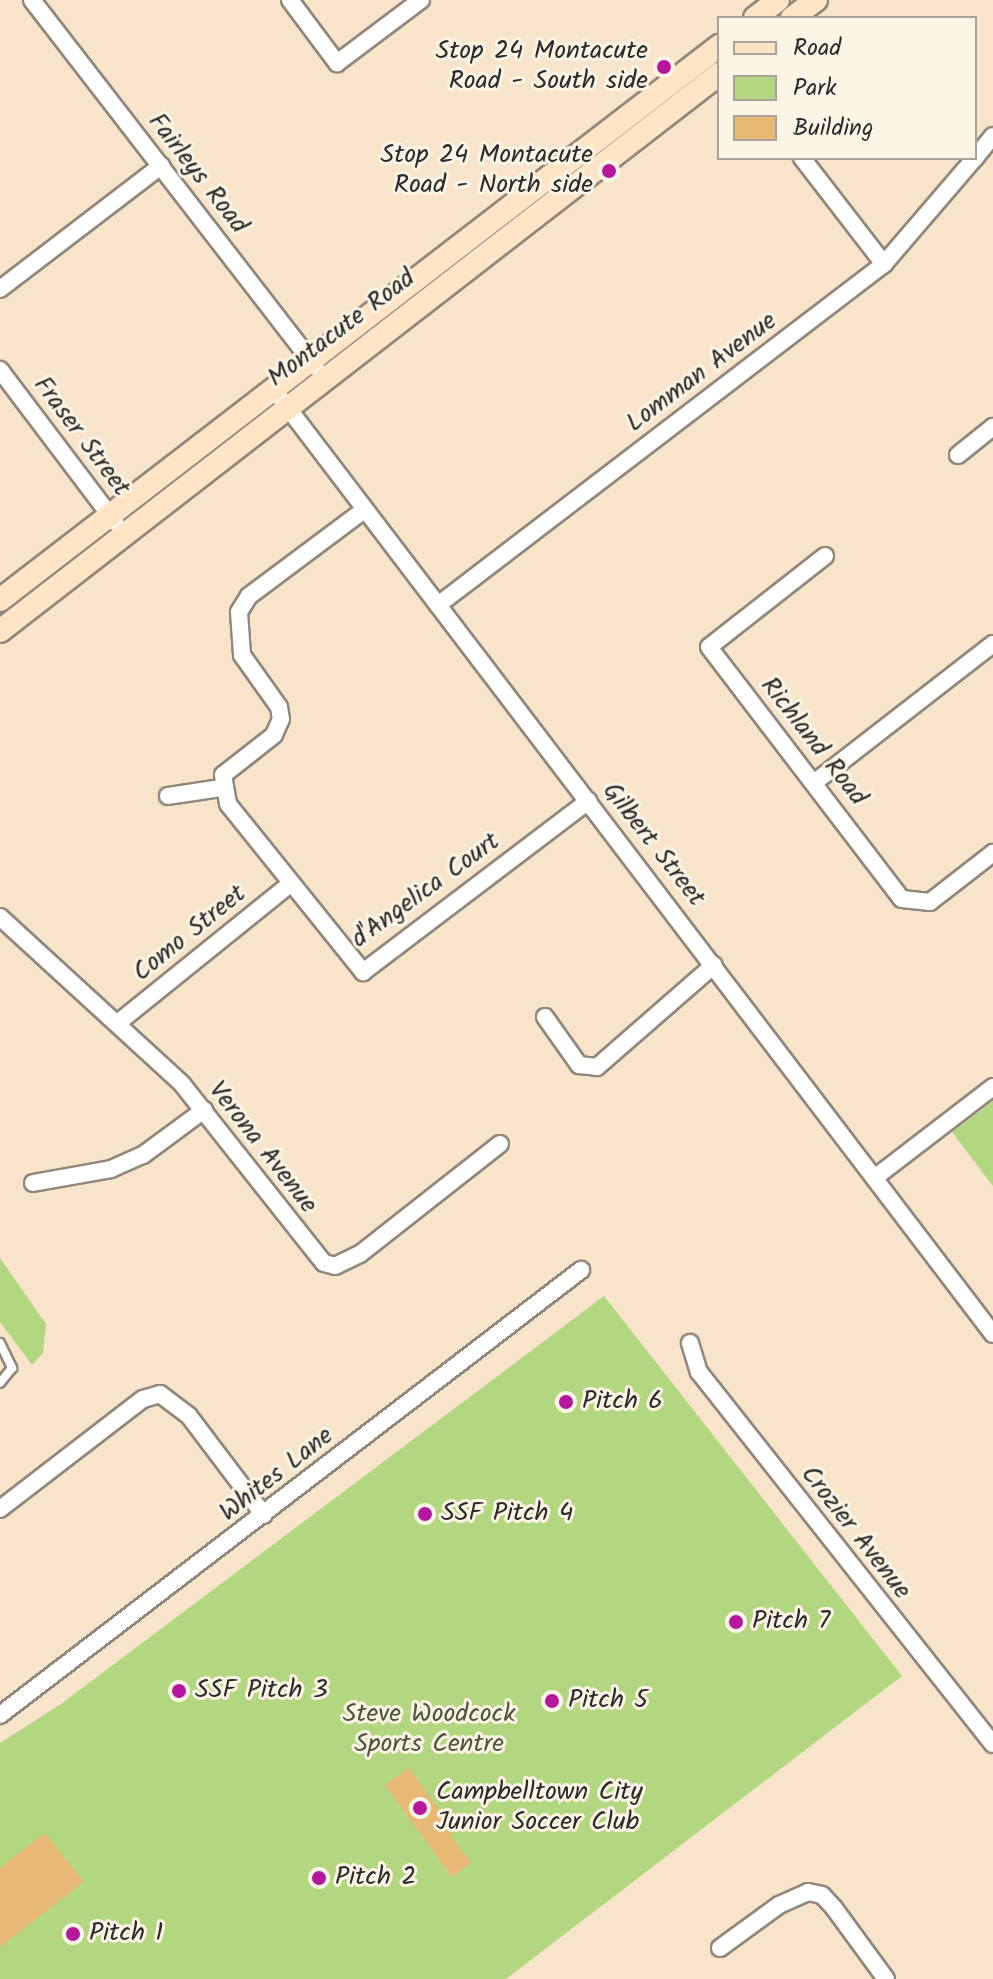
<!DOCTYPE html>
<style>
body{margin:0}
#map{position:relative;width:993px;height:1979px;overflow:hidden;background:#f7e4cb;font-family:Kalam,sans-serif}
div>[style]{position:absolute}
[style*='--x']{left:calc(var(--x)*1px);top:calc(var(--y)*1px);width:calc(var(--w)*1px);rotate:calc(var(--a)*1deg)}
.green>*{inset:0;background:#b3d780}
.building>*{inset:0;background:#e8b875}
.roads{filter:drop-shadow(2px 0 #91887b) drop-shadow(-2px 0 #91887b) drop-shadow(0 2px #91887b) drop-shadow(0 -2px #91887b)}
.service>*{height:8px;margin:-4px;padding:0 4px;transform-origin:4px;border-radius:4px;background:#fff}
.minor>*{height:16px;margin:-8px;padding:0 8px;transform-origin:8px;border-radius:8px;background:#fff}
.secondary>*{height:22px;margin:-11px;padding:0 11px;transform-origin:11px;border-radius:11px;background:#ffe4c6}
.dots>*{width:22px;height:22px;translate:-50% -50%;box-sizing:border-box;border:4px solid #fcf5e5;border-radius:50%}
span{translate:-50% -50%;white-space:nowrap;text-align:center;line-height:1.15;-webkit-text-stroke:6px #fcf5e5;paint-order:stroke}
.poi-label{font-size:26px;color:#2b2b2b}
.right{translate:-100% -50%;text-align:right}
.left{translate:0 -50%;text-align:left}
.street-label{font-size:26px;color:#2b2b2b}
.park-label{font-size:26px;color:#4d5640}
.legend{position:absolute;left:717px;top:16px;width:260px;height:144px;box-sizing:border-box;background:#fcf5e5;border:2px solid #a8a49b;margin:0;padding:10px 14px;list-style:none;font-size:24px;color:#2b2b2b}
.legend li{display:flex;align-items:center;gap:16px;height:40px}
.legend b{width:40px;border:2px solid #a8a49b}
</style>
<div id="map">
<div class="green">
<i style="clip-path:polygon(993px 1101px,993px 1186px,952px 1132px)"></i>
<i style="clip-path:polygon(0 1258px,46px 1324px,43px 1353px,32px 1365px,0 1322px)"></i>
<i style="clip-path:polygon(604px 1296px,902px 1676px,506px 1979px,0 1979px,0 1743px,61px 1704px)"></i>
</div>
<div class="building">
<i style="clip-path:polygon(409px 1768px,455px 1832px,450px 1835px,471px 1863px,452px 1877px,385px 1785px)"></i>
<i style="clip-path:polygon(45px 1833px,84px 1882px,0 1947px,0 1868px)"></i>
</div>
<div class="roads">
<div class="service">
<i style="--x:0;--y:1343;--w:28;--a:64"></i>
<i style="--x:12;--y:1368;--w:19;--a:129"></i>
</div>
<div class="minor">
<i style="--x:32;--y:0;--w:464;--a:52.3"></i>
<i style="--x:290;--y:0;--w:79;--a:53.3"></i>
<i style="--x:337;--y:63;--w:105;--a:-36.9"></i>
<i style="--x:802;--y:158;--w:134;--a:52.3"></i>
<i style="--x:975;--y:158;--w:28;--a:-51"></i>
<i style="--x:0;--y:289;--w:203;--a:-37.4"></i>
<i style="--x:0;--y:370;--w:191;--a:52.9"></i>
<i style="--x:272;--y:387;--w:1190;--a:52.72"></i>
<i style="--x:958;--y:455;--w:45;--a:-38.7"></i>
<i style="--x:364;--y:510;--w:144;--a:143.2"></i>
<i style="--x:249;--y:596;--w:19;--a:122"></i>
<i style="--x:239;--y:612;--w:43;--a:86"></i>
<i style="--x:242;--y:655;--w:64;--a:54.6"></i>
<i style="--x:279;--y:707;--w:12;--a:81"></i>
<i style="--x:281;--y:719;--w:17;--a:114"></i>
<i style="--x:274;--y:735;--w:65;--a:141.9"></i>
<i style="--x:223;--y:775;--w:29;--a:80"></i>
<i style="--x:228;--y:804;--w:216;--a:51.2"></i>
<i style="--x:363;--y:972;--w:283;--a:-37.2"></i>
<i style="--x:825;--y:556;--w:147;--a:141.9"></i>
<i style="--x:709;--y:647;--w:317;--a:52.6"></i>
<i style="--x:902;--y:899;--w:28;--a:6"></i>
<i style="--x:930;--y:902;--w:80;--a:-37.9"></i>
<i style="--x:438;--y:605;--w:561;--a:-37.4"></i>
<i style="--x:884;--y:264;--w:140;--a:-49.4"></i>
<i style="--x:815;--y:782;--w:225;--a:-37.8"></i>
<i style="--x:168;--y:796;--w:54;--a:-8.6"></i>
<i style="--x:0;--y:917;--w:247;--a:42.5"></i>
<i style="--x:182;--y:1084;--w:228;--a:51.6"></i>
<i style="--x:324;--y:1263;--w:11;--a:15"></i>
<i style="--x:335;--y:1266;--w:28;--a:-26"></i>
<i style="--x:360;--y:1254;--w:178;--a:-38.2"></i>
<i style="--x:545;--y:1017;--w:59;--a:54.7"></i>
<i style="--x:579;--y:1065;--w:18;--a:6"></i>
<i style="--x:597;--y:1067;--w:155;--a:-41.1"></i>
<i style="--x:119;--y:1022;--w:221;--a:-38.9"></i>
<i style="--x:877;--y:1176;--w:146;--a:-37.5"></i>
<i style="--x:33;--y:1183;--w:79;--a:-10.2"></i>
<i style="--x:111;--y:1169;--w:35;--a:-24"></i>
<i style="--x:143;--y:1155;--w:76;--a:-36.4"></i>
<i style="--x:690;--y:1343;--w:30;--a:73"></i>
<i style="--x:699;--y:1372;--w:474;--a:51.7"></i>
<i style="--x:0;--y:1509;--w:180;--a:-37.6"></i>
<i style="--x:143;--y:1399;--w:18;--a:-16"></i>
<i style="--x:160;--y:1394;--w:36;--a:37"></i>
<i style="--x:189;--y:1416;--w:124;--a:52.9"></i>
<i style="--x:0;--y:1715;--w:732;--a:-37.45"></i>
<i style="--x:720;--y:1948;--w:73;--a:-36.1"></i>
<i style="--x:779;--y:1905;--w:32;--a:-24"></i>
<i style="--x:808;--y:1892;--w:14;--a:12"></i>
<i style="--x:822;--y:1895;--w:18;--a:47"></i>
<i style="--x:834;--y:1908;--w:88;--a:53.8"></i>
</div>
<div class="secondary">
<i style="--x:755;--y:18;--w:29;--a:-38"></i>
<i style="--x:792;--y:18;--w:30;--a:-37"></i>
<i style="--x:0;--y:600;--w:908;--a:-37.61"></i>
<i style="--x:0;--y:631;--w:910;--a:-37.76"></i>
</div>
</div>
<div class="dots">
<i style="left:664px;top:67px;background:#b5179e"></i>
<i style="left:609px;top:171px;background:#b5179e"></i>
<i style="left:566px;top:1402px;background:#b5179e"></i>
<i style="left:425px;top:1514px;background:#b5179e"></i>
<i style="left:736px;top:1622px;background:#b5179e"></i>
<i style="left:179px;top:1691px;background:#b5179e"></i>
<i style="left:552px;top:1701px;background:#b5179e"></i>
<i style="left:420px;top:1808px;background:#b5179e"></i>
<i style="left:319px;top:1878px;background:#b5179e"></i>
<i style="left:73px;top:1934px;background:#b5179e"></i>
</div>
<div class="poi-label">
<span class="right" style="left:648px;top:67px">Stop 24 Montacute<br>Road - South side</span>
<span class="right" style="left:593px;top:171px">Stop 24 Montacute<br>Road - North side</span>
<span class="left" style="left:582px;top:1402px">Pitch 6</span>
<span class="left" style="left:441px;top:1514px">SSF Pitch 4</span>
<span class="left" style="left:752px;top:1622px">Pitch 7</span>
<span class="left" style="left:195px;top:1691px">SSF Pitch 3</span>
<span class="left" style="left:568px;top:1701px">Pitch 5</span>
<span class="left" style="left:436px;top:1808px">Campbelltown City<br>Junior Soccer Club</span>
<span class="left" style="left:335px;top:1878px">Pitch 2</span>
<span class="left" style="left:89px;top:1934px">Pitch 1</span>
</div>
<div class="street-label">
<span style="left:197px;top:174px;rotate:52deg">Fairleys Road</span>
<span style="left:342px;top:329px;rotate:-37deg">Montacute Road</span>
<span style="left:702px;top:373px;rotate:-37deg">Lomman Avenue</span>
<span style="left:81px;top:437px;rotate:53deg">Fraser Street</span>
<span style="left:813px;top:742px;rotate:52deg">Richland Road</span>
<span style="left:653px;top:845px;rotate:52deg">Gilbert Street</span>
<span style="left:426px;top:891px;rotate:-36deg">d'Angelica Court</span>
<span style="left:190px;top:934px;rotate:-39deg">Como Street</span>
<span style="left:262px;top:1148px;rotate:52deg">Verona Avenue</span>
<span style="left:277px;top:1475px;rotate:-38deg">Whites Lane</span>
<span style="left:855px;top:1533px;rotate:52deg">Crozier Avenue</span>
</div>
<div class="park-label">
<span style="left:429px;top:1730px">Steve Woodcock<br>Sports Centre</span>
</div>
<ul class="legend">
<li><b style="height:10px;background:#ffe4c6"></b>Road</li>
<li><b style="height:22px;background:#b3d780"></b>Park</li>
<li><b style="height:22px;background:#e8b875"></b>Building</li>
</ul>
</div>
